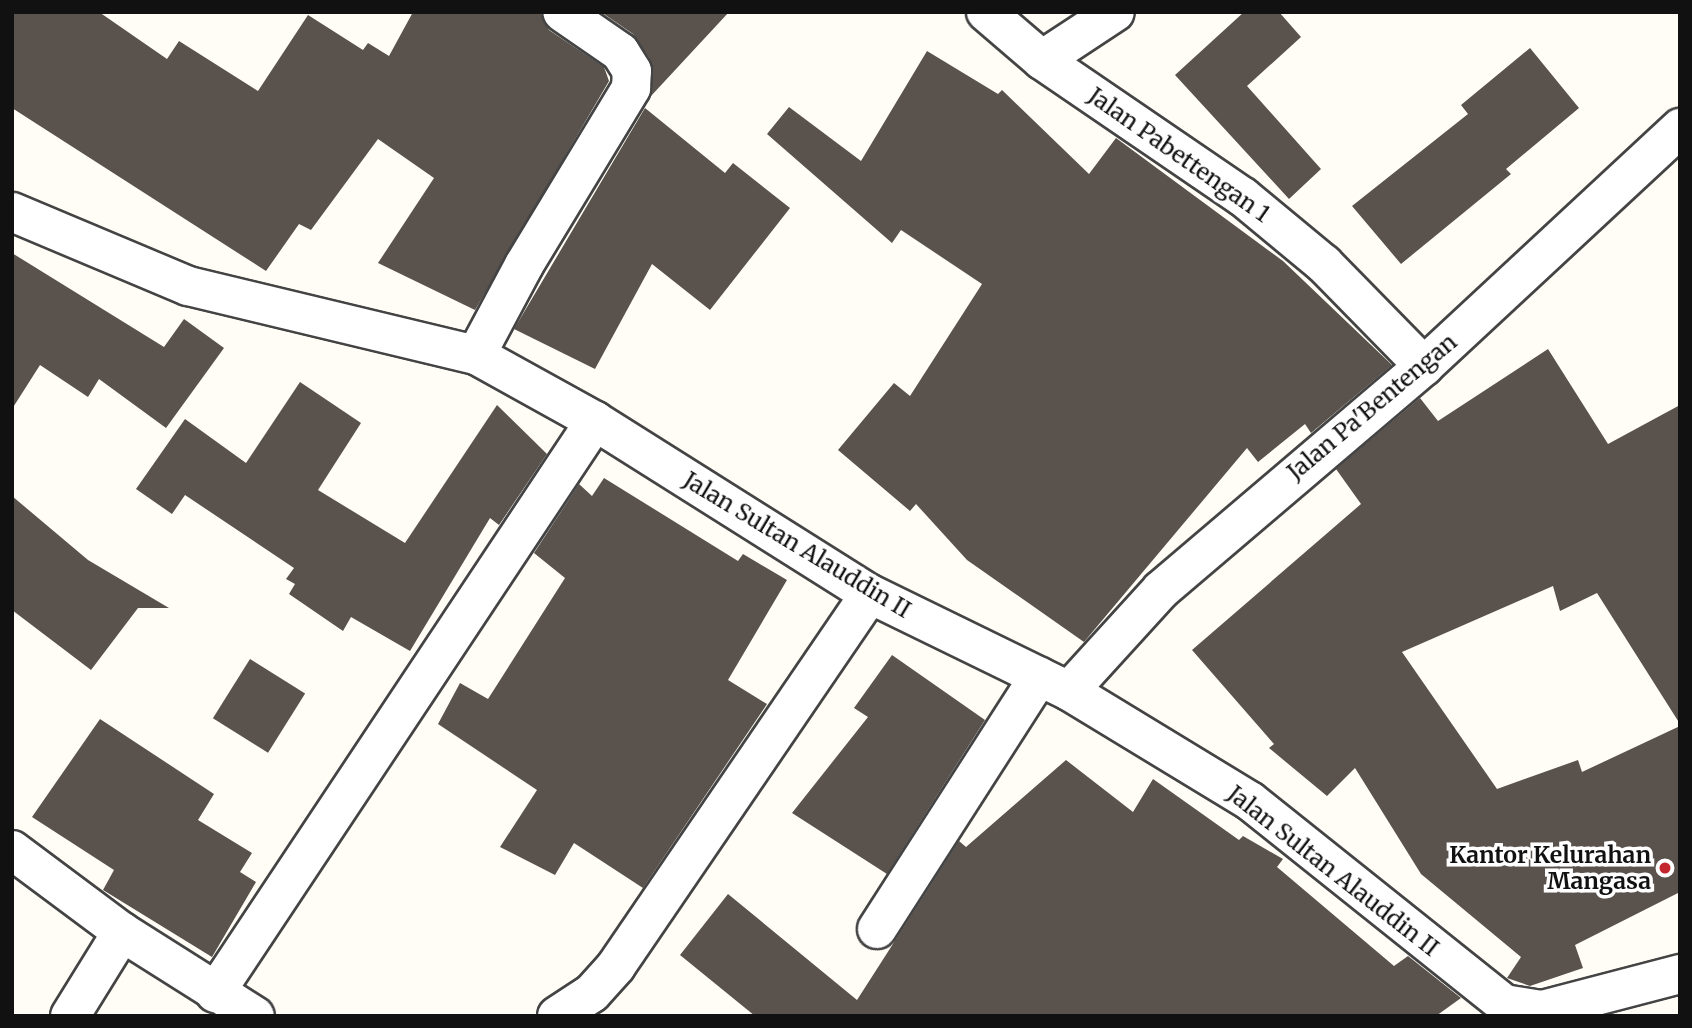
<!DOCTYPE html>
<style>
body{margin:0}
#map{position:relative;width:1692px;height:1028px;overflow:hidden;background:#fffdf5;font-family:Merriweather,serif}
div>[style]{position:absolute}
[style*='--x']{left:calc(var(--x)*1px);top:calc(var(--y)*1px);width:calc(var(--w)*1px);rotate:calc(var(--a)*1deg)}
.building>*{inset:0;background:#5a524d;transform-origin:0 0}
.roads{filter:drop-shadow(2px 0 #444) drop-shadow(-2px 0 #444) drop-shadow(0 2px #444) drop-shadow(0 -2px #444)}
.street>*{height:38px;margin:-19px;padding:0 19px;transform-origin:19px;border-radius:19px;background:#fff}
.dots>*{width:19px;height:19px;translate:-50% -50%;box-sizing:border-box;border:4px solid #fff;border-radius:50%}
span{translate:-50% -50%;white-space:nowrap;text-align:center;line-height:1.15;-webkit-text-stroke:7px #fff;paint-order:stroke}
.street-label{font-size:23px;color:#111}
.poi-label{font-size:23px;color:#111;font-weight:700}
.right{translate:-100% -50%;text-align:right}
.frame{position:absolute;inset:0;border:14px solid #111;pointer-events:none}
</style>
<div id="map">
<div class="building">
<i style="clip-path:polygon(12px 12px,99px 12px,167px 59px,179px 41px,258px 91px,308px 15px,363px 50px,368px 43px,389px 56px,413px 12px,540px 12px,549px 30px,604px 67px,609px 81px,475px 310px,378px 263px,434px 178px,378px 139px,311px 230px,299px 224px,266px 271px,12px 108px)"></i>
<i style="clip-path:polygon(601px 12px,729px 12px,651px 96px,650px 59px,633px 34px)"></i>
<i style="clip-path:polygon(1244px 12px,1279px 12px,1301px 37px,1247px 86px,1321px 169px,1289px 199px,1175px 75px)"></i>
<i style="clip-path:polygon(1530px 48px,1579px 108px,1506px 169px,1511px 174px,1401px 264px,1352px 206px,1468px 114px,1461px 105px)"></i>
<i style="clip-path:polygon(927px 51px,998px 94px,1002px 90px,1089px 174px,1116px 138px,1283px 261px,1392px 365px,1311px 433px,1305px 424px,1258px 462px,1247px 448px,1084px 642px,967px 560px,916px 504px,910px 511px,838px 450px,894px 383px,910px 396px,982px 284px,901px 230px,892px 243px,767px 134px,789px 107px,861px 161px)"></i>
<i style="clip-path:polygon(645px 108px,725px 173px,733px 163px,790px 208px,710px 310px,652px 264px,595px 369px,514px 329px)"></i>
<i style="clip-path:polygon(12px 253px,164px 347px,184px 319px,224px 348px,166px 428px,99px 379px,88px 397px,40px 365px,12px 409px)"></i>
<i style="clip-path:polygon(1548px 349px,1608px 444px,1680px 405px,1680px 724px,1597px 593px,1560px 611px,1553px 586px,1402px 652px,1497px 789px,1578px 760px,1582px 772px,1680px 726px,1680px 892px,1575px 945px,1583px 968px,1530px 986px,1507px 978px,1521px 957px,1421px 874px,1355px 768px,1327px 796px,1269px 748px,1274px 744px,1192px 650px,1361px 504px,1336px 469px,1420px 398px,1438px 421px)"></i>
<i style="clip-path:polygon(300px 382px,361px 423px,318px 490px,405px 543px,497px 405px,547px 454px,499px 525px,490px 518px,410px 651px,351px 617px,343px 631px,289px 594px,295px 584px,286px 579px,294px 568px,185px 495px,172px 514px,136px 489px,185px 419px,246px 463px)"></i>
<i style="clip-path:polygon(604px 478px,738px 561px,743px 554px,787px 580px,728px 680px,767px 704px,643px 888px,574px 843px,555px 875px,500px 847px,537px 790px,438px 724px,460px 683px,488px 699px,565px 578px,534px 553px,579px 484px,592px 496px)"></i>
<i style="clip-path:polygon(12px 496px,88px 560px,169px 608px,138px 608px,91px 670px,12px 610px)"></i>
<i style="clip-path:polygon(892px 655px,985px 720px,887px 874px,792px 813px,868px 717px,854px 708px)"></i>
<i style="left:250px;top:659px;width:65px;height:70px;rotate:32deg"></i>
<i style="clip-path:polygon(100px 719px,214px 794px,198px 820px,252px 853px,240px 872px,256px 882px,212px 957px,103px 890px,114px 870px,32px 817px)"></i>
<i style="clip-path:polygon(1066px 760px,1133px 812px,1153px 779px,1239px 840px,1243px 836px,1283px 859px,1277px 867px,1394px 966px,1408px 956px,1461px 998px,1436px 1016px,755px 1016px,680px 955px,728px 894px,857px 1000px,959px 841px,966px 847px)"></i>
</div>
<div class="roads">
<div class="street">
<i style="--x:986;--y:12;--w:74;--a:40.6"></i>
<i style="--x:1042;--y:60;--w:243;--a:34.3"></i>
<i style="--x:1243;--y:197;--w:105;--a:39.6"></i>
<i style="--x:1324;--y:264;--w:143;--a:45.6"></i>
<i style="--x:1042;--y:60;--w:87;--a:-33.3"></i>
<i style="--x:12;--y:212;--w:191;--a:22.8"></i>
<i style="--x:188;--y:286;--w:296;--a:13.5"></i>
<i style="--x:476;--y:355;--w:136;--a:29"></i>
<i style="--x:595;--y:421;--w:325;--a:32.2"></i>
<i style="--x:870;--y:594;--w:221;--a:26"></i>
<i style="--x:1069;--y:691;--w:212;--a:31.3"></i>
<i style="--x:1250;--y:801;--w:325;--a:38.6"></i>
<i style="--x:1504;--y:1004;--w:38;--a:9"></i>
<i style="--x:1542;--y:1010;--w:143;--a:-14.6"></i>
<i style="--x:476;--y:355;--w:102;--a:-61.9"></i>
<i style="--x:524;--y:265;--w:207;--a:-58.8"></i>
<i style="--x:631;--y:88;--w:17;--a:-87"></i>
<i style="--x:632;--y:71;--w:22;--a:-122"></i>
<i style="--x:620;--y:52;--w:70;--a:-145.4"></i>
<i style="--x:1069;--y:691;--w:137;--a:-47.7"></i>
<i style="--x:1161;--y:590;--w:345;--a:-40.4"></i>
<i style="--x:1424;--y:366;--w:350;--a:-42.9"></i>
<i style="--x:12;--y:850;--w:137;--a:36.7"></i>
<i style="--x:877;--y:929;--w:300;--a:-57.3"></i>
<i style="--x:215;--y:993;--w:687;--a:-56.4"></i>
<i style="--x:70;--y:1016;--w:99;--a:-58.2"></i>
<i style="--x:122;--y:932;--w:157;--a:32.3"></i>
<i style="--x:557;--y:1016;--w:42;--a:-33.3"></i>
<i style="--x:592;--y:993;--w:36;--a:-48"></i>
<i style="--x:616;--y:966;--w:450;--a:-55.7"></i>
</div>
</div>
<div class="dots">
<i style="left:1665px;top:868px;background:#c4262e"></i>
</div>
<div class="street-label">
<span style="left:1179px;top:155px;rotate:35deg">Jalan Pabettengan 1</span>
<span style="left:1372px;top:407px;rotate:-40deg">Jalan Pa'Bentengan</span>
<span style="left:797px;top:545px;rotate:31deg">Jalan Sultan Alauddin II</span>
<span style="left:1333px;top:871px;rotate:38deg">Jalan Sultan Alauddin II</span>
</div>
<div class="poi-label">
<span class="right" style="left:1651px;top:868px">Kantor Kelurahan<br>Mangasa</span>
</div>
<div class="frame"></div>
</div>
